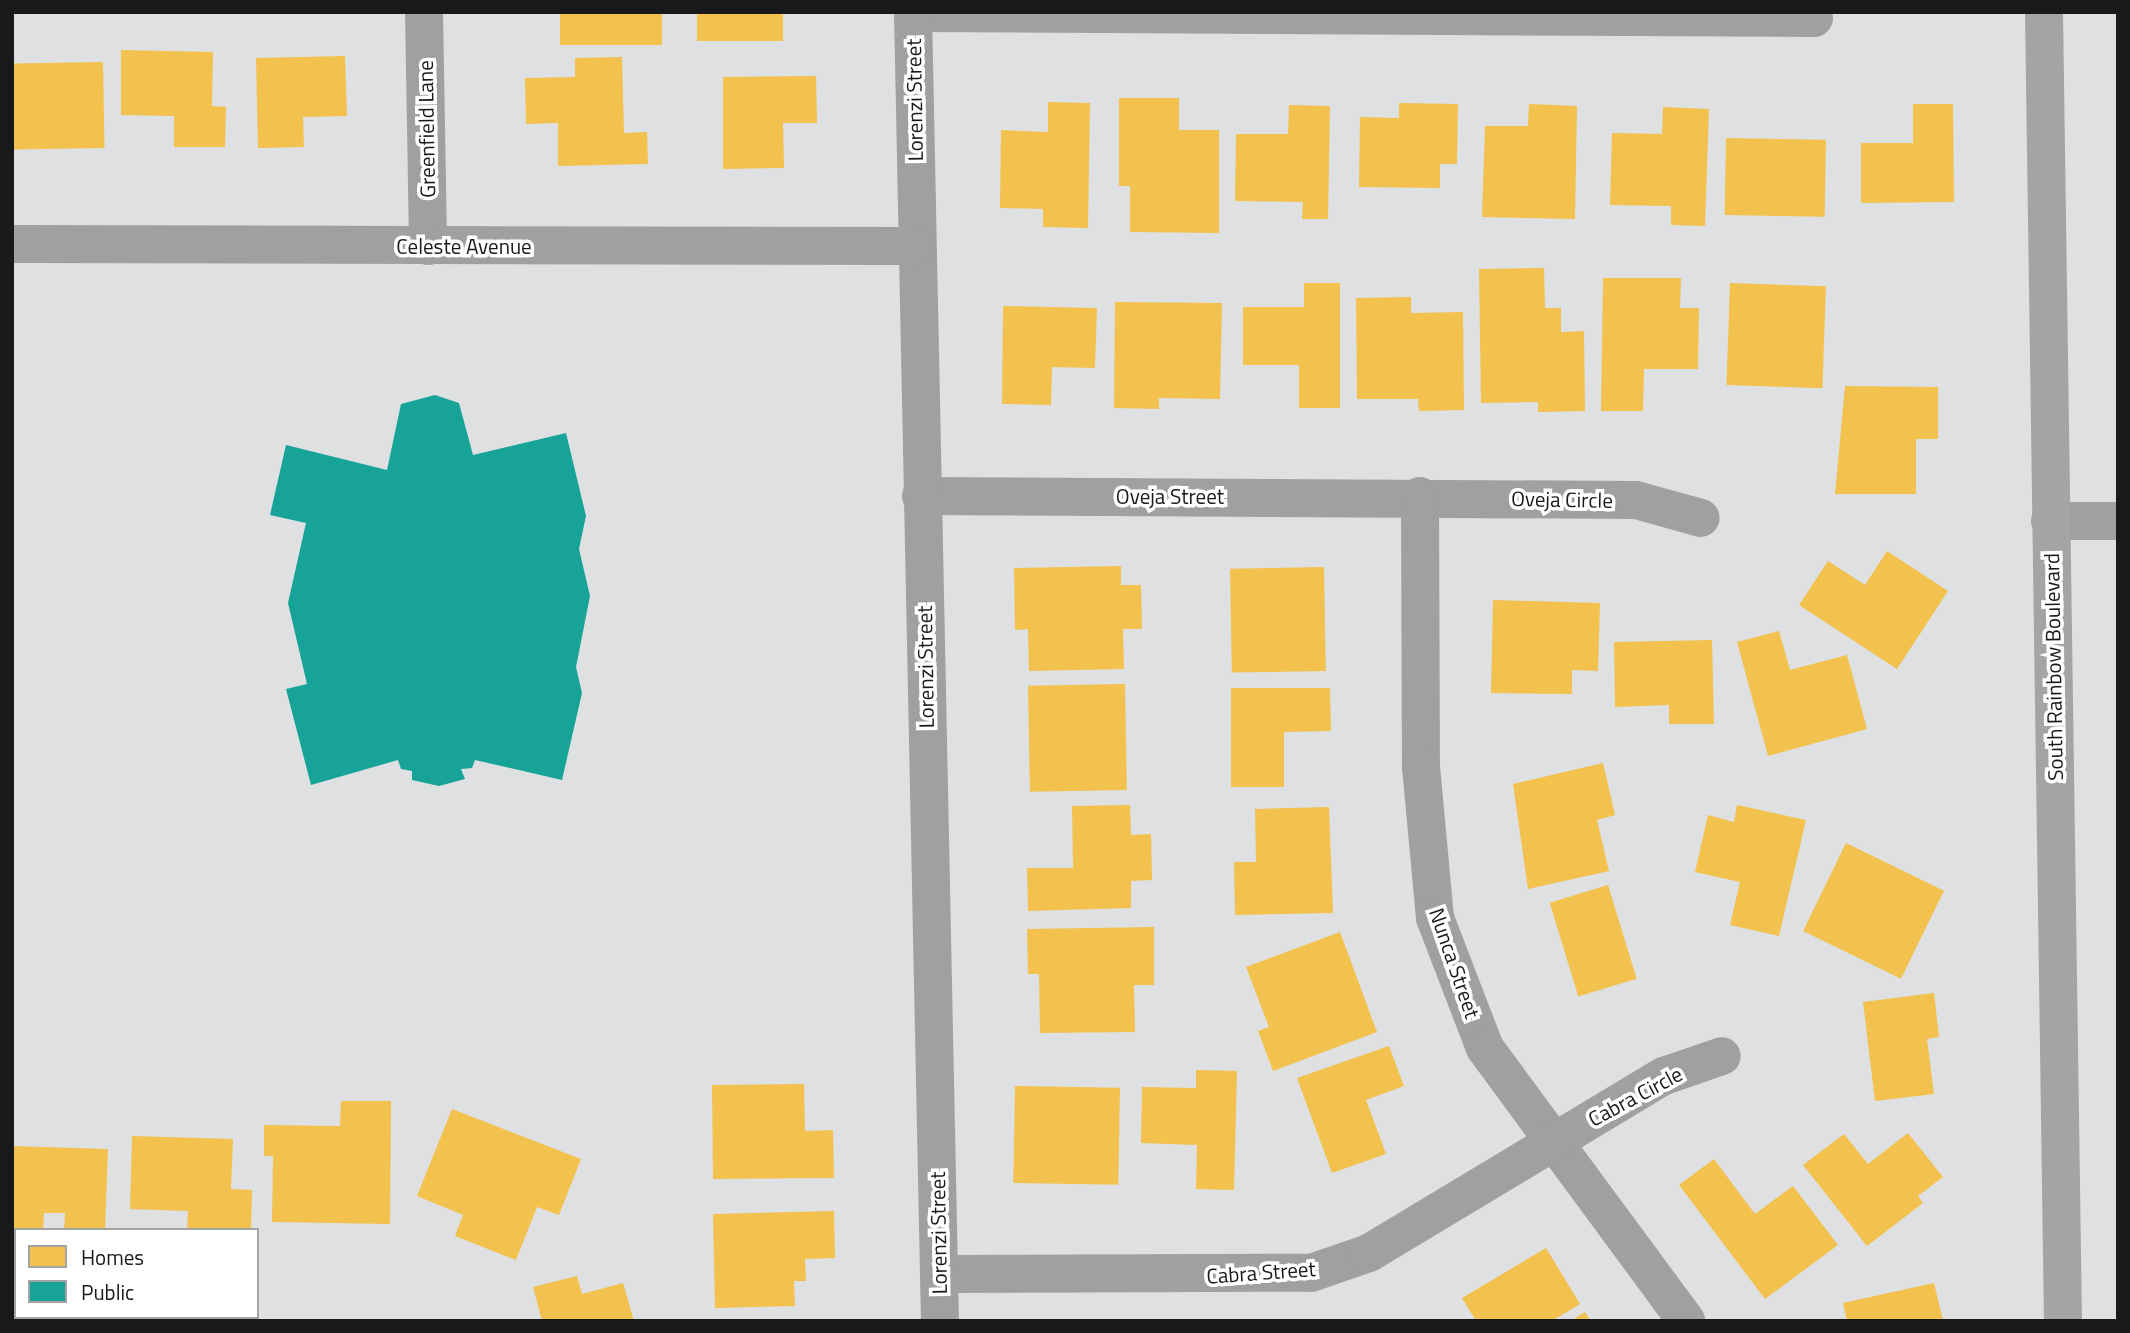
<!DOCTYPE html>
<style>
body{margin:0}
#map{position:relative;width:2130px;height:1333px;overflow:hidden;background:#dee0e2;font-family:"Titillium Web",sans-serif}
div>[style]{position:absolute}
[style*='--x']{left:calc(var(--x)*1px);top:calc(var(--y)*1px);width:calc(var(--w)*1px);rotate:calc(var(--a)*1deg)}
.homes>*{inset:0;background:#f2c14e;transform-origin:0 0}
.public>*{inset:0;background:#17a398}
.street>*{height:38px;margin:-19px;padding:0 19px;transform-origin:19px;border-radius:19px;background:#a1a0a1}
.secondary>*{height:38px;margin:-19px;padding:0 19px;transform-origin:19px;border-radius:19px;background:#a0a0a1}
.primary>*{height:38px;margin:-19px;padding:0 19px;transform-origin:19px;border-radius:19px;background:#a2a4a5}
span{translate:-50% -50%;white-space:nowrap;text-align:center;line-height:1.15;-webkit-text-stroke:7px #fff;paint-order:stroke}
.street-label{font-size:21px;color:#18191b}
.frame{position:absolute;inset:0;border:14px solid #18191b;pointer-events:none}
.legend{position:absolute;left:14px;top:1228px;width:245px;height:91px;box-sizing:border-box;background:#fff;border:2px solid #a3a3a4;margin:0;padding:9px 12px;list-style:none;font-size:21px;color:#18191b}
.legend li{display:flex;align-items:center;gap:14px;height:35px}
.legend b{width:35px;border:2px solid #a3a3a4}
</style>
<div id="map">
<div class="homes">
<i style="left:560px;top:12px;width:102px;height:33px"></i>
<i style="left:697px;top:12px;width:86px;height:29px"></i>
<i style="clip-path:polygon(121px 50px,213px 52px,212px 106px,226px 107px,225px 147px,174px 147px,174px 116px,121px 115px)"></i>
<i style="clip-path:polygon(345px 56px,347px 116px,303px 117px,304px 147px,258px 148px,256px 58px)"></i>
<i style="clip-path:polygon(622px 57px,624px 133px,647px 132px,648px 164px,558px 166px,558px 123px,526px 124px,525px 78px,575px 77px,575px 58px)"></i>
<i style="left:103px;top:62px;width:86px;height:91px;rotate:89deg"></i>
<i style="clip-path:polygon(816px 76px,817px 123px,783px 123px,784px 168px,723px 169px,723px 77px)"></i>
<i style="clip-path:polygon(1119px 98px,1179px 98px,1179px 130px,1219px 130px,1219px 233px,1130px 232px,1130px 186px,1119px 186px)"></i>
<i style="clip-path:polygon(1048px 102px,1090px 103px,1088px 228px,1043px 227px,1043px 209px,1000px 208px,1001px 130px,1048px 132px)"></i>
<i style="clip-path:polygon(1399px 103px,1458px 104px,1457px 164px,1440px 164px,1440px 188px,1359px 187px,1360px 117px,1399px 118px)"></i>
<i style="clip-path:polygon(1529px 104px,1577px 106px,1575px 219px,1482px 217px,1485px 126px,1528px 126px)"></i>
<i style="clip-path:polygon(1913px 104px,1953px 104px,1954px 202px,1861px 203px,1861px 143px,1913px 143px)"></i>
<i style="clip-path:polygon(1289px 105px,1330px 106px,1328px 219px,1302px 219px,1303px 202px,1235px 201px,1236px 134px,1288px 134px)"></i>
<i style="clip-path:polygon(1663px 107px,1709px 109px,1705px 226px,1671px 225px,1671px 206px,1610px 205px,1612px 133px,1662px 134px)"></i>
<i style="left:1726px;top:138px;width:100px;height:77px;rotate:1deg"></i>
<i style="clip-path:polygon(1544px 268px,1545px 308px,1561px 308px,1561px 332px,1584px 331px,1585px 411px,1538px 412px,1538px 402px,1481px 403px,1479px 269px)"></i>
<i style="clip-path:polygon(1603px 278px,1681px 278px,1680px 308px,1699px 308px,1698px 369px,1644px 369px,1643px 411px,1601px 411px)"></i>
<i style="clip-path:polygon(1304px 283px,1340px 283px,1340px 408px,1299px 408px,1299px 365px,1243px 365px,1243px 307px,1304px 307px)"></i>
<i style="left:1730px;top:283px;width:96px;height:102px;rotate:2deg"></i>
<i style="clip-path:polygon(1411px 297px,1411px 313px,1463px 312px,1464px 410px,1419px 411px,1418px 399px,1357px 399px,1356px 298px)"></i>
<i style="clip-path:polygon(1115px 302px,1222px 303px,1220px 399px,1159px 398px,1159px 409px,1114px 408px)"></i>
<i style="clip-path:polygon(1003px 306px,1097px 308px,1095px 368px,1052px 367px,1051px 405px,1002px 404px)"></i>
<i style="clip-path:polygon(1845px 386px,1938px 387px,1938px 439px,1916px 439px,1916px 494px,1835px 494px)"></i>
<i style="clip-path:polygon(1887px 551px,1948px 591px,1897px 669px,1799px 605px,1828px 561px,1865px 585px)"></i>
<i style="clip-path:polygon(1121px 566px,1121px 585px,1141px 585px,1142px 629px,1123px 629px,1124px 669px,1029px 671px,1028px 629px,1015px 630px,1014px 568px)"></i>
<i style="left:1324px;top:567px;width:104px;height:94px;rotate:89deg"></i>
<i style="clip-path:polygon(1493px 600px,1600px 603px,1598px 671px,1572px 670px,1572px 694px,1491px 693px)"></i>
<i style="clip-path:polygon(1779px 631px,1790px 670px,1847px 655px,1867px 729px,1768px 756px,1737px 642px)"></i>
<i style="clip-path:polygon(1712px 640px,1714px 724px,1669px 724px,1669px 705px,1615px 707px,1614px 642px)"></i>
<i style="left:1125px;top:684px;width:106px;height:97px;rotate:89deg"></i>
<i style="clip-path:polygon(1231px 688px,1330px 688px,1331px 731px,1284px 732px,1284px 787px,1231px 787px)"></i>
<i style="clip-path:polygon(1603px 763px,1615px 815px,1597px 820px,1609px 871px,1528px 889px,1513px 784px)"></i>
<i style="clip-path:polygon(1130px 805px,1131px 835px,1151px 834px,1152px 880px,1131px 881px,1131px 908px,1028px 911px,1027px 868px,1073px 868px,1072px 806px)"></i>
<i style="clip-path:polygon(1737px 805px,1806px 820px,1779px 936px,1730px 925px,1740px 882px,1695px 872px,1708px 815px,1734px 822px)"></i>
<i style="clip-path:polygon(1329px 807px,1333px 913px,1235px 915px,1234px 862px,1256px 862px,1255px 809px)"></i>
<i style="left:1846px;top:843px;width:109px;height:98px;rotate:26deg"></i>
<i style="left:1608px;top:885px;width:98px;height:61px;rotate:73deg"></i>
<i style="clip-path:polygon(1154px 927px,1154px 985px,1134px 985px,1135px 1032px,1040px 1033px,1039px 974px,1028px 974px,1027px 929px)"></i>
<i style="clip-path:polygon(1340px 932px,1377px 1032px,1273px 1071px,1258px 1031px,1269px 1027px,1246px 967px)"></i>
<i style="clip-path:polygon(1934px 993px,1939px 1037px,1927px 1039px,1934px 1094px,1875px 1101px,1863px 1002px)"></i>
<i style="clip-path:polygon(1389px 1046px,1404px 1086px,1366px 1100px,1386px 1154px,1332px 1173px,1297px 1078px)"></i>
<i style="clip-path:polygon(1196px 1070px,1237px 1071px,1234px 1190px,1196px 1189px,1197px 1145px,1141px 1143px,1142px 1087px,1196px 1088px)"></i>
<i style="clip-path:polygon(804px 1084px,805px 1131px,833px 1130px,834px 1178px,713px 1179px,712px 1085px)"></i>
<i style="left:1015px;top:1086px;width:105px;height:97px;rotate:1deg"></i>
<i style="clip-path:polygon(341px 1101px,391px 1101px,390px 1224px,272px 1222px,273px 1156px,264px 1156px,264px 1125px,340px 1126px)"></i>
<i style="clip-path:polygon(452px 1109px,581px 1159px,559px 1215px,537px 1207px,516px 1260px,455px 1236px,463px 1215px,417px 1196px)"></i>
<i style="clip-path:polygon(1908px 1133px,1943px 1177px,1918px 1196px,1923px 1203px,1867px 1246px,1803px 1165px,1844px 1134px,1868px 1164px)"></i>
<i style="clip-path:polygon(132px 1136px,233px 1139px,231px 1189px,252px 1190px,251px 1230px,187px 1230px,188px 1211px,130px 1209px)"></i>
<i style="clip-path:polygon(12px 1146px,108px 1149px,105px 1230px,64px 1230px,65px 1213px,44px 1213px,43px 1230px,16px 1230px,12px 1240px)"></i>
<i style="clip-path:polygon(1714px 1159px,1755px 1214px,1793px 1186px,1838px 1245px,1765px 1299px,1679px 1185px)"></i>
<i style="clip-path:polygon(834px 1211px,835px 1258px,805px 1259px,806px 1281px,794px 1281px,795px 1306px,715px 1308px,713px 1214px)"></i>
<i style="clip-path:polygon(1546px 1248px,1580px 1304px,1552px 1321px,1476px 1321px,1462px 1298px)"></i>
<i style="clip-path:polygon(577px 1276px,582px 1294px,623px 1283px,634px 1321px,542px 1321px,533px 1287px)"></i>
<i style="clip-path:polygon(1934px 1283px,1943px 1321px,1847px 1321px,1843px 1303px)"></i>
<i style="clip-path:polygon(1585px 1312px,1591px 1321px,1571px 1321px)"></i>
</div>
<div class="public">
<i style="clip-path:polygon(435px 395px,459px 403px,473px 455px,566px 433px,586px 516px,579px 549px,590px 596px,576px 667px,582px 693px,562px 780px,475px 760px,472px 768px,461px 769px,465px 779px,439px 786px,412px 780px,412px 771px,401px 769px,398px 760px,311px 785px,286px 689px,307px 684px,288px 603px,306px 523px,270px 515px,286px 445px,387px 470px,401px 404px)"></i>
</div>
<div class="street">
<i style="--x:424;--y:12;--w:234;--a:89"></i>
<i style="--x:913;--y:13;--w:901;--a:0.32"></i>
<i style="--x:921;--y:496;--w:715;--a:0.32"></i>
<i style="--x:1636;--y:500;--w:67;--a:15.5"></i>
<i style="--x:1420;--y:496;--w:271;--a:89.8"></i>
<i style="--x:1421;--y:767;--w:152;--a:84.7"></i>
<i style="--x:1435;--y:918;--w:139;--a:69"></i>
<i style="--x:1485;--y:1048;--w:339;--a:53.6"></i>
<i style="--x:2050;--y:521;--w:68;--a:0"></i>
<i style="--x:939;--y:1274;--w:372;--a:-0.2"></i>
<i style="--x:1311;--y:1273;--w:61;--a:-19"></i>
<i style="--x:1369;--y:1253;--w:344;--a:-31"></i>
<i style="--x:1664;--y:1076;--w:61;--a:-19"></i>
</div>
<div class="secondary">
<i style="--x:913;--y:12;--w:1309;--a:88.82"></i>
<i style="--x:12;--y:244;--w:903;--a:0.13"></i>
</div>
<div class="primary">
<i style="--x:2044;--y:12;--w:1309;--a:89.17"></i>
</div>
<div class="street-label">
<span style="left:914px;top:100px;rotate:-91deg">Lorenzi Street</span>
<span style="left:426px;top:129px;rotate:-91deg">Greenfield Lane</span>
<span style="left:464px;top:246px">Celeste Avenue</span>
<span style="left:1170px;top:496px">Oveja Street</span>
<span style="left:1562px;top:499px;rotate:1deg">Oveja Circle</span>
<span style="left:925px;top:667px;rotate:-91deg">Lorenzi Street</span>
<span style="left:2053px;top:667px;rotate:-91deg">South Rainbow Boulevard</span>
<span style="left:1455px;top:963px;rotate:71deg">Nunca Street</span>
<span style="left:1635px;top:1096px;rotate:-28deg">Cabra Circle</span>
<span style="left:938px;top:1233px;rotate:-91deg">Lorenzi Street</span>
<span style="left:1261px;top:1272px;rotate:-4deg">Cabra Street</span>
</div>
<div class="frame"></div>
<ul class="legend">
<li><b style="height:19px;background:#f2c14e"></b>Homes</li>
<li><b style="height:19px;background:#17a398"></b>Public</li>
</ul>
</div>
